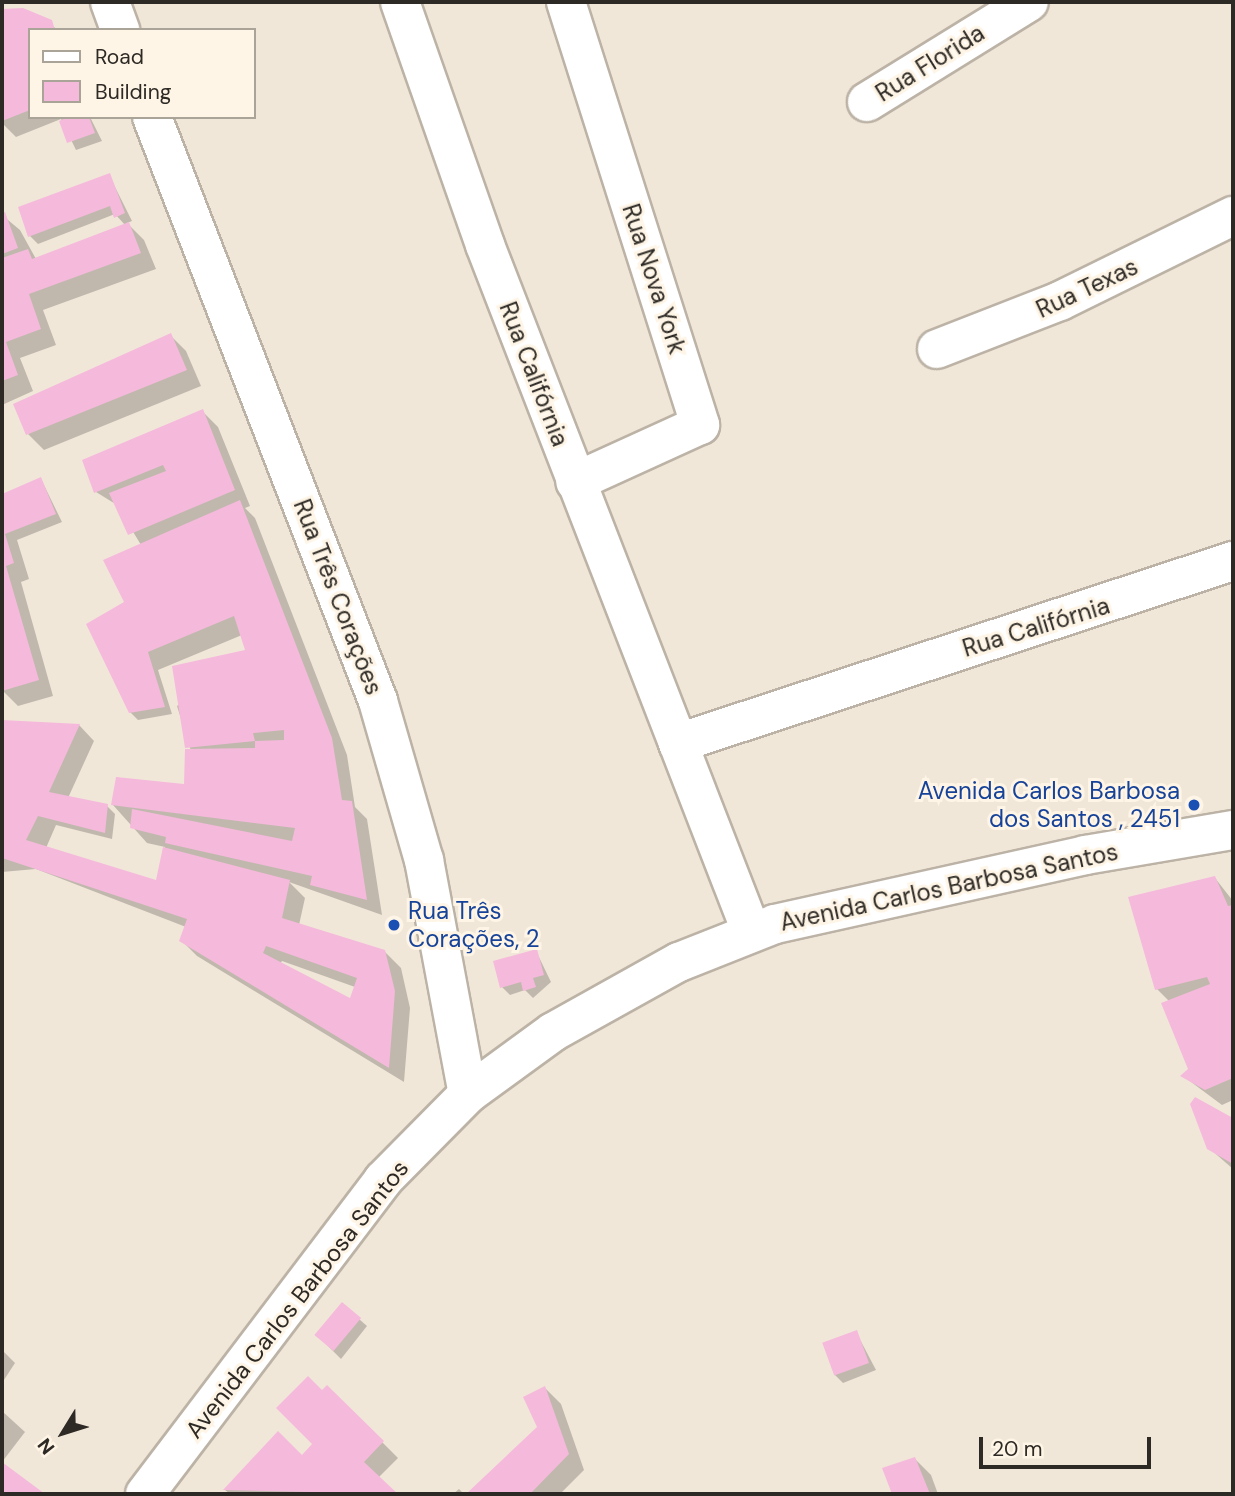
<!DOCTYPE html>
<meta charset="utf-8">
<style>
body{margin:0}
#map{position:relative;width:1235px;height:1496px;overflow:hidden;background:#f1e7d9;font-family:"DM Sans",sans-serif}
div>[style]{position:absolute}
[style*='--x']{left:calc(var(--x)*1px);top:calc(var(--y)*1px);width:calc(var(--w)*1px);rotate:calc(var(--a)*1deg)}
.shadow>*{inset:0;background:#0003}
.building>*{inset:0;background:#f5b9db;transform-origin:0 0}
.roads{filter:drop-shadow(2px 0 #bcb3a6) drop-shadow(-2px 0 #bcb3a6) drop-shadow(0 2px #bcb3a6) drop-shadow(0 -2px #bcb3a6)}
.street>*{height:38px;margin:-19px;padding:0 19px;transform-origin:19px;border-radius:19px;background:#fff}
.secondary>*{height:38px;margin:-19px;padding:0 19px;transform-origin:19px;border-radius:19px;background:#fff}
.dots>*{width:19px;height:19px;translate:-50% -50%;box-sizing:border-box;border:4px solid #fef5e6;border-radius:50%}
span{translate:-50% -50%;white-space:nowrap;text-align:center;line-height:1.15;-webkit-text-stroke:6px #fef5e6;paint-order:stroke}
.street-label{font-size:24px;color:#2d2924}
.transit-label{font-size:24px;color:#164399}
.right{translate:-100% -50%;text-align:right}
.left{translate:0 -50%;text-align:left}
.frame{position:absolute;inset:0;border:4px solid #2d2924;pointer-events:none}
.legend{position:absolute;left:28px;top:28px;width:228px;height:91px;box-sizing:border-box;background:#fef5e6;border:2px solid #aaa398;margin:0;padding:9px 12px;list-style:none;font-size:21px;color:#2d2924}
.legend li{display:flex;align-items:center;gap:14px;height:35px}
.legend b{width:35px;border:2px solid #aaa398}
.north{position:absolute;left:28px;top:1398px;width:70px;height:70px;-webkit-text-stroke:5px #fef5e6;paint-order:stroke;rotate:232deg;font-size:19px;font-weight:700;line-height:28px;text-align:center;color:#2d2924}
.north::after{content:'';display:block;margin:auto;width:24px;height:32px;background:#2d2924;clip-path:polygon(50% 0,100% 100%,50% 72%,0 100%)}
.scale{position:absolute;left:979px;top:1437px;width:172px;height:32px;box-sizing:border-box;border:4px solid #2d2924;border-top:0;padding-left:9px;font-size:21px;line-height:24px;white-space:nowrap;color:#2d2924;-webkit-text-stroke:5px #fef5e6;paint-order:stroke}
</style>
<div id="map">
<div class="shadow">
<i style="clip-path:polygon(23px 10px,59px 30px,30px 30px,30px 117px,90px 117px,102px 141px,76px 150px,61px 119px,16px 137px,2px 123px,2px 11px)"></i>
<i style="clip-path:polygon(109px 175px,132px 221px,127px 223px,144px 240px,156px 269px,43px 310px,56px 345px,20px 358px,33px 391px,2px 405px,2px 215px,20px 230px,36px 259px,125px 225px,115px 214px,38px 244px,30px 236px)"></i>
<i style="clip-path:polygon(170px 335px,186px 351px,201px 386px,44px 450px,28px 434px)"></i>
<i style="clip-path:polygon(evenodd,202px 411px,218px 427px,250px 506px,245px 508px,255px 518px,347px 755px,355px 807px,367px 819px,382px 915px,289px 882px,305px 898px,299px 925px,385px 952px,401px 968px,410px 1008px,404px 1082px,197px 956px,181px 940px,186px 927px,36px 869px,2px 872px,2px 722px,79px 725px,94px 741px,68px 798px,107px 806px,115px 814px,112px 839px,56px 825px,46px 848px,157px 882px,165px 847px,147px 843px,113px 805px,186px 786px,191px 751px,177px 706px,247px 651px,242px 635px,158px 670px,172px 714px,138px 720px,130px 712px,127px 603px,141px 545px,117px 505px,96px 492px,202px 411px,282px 961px,355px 987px,351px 1001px,280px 964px,282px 961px)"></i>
<i style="clip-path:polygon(41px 479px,62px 522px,17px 540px,29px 579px,21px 582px,53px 696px,18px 706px,2px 690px,2px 496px)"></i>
<i style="clip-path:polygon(1215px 878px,1233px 901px,1233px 1100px,1222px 1105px,1183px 1076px,1190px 1070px,1169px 1001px,1157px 989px)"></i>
<i style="clip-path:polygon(536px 951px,551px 982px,533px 998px,525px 990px,510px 995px,502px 987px)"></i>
<i style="clip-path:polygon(1196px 1099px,1233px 1120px,1233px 1169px,1209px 1148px)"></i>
<i style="clip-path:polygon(359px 1319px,367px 1326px,341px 1359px,318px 1336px)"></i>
<i style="clip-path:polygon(856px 1332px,876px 1370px,843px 1383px,835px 1375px)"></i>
<i style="clip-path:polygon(2px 1350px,15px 1363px,2px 1383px)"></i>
<i style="clip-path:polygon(327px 1387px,398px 1458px,378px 1478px,395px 1494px,230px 1494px,225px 1490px,302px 1457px,314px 1445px)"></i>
<i style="clip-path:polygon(545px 1388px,561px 1404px,584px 1470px,560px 1494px,469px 1494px,540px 1427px)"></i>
<i style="clip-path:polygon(2px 1411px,25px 1432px,2px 1462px)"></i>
<i style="clip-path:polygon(915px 1459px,931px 1475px,938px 1494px,894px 1494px,884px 1469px)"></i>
<i style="clip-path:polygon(459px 1489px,464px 1494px,453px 1494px)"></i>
</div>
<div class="building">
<i style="clip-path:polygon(23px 8px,52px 20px,55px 30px,30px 30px,30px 110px,2px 121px,2px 9px)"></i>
<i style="clip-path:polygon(68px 117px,89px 117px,95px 133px,67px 143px,59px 121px)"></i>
<i style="clip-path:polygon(110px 173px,125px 213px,114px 218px,110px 206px,28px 237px,18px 207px)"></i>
<i style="clip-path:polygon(5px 212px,18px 248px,2px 254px,2px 213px)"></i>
<i style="clip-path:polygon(129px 222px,141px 253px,29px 294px,41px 329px,6px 342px,18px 375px,2px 381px,2px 258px,28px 249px,32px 259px)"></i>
<i style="clip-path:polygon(171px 333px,187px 370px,26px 435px,13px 404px)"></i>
<i style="clip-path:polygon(203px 409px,235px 490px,128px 535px,109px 493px,166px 471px,163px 465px,94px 493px,82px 460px)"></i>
<i style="clip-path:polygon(41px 477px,56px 514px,5px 534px,14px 563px,6px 566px,39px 680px,2px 691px,2px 494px)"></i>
<i style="clip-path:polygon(240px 500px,332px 738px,342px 800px,352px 801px,367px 900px,310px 885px,312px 876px,165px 843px,166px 837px,130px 828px,132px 809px,292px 841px,295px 828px,111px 805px,116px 777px,184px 784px,185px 749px,255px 748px,255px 741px,284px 740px,284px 730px,253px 733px,255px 741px,185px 748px,172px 666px,245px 650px,234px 616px,148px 652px,165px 707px,129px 713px,86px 624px,124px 602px,103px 560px)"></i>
<i style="clip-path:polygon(evenodd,2px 720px,80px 724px,49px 792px,108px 804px,105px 833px,38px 816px,26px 840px,156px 880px,163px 847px,290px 880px,282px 918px,385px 950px,395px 991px,389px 1068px,179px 941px,187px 919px,2px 858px,2px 720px,266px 946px,357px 978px,350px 998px,263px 953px,266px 946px)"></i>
<i style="clip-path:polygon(1215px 876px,1228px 906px,1233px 905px,1233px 1078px,1205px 1090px,1180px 1076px,1188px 1069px,1161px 1003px,1210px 984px,1207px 977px,1155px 990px,1128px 897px)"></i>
<i style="clip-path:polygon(537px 949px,544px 975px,533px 978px,536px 987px,523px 991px,521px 982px,500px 988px,493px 961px)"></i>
<i style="clip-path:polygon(1195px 1097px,1233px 1118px,1233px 1164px,1207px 1149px,1190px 1104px)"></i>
<i style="left:342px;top:1302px;width:25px;height:43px;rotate:40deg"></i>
<i style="left:857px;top:1330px;width:35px;height:37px;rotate:70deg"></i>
<i style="clip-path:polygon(308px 1376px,322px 1390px,327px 1385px,384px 1441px,364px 1462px,398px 1494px,223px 1490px,278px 1431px,302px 1455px,312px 1444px,276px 1408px)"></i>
<i style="clip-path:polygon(545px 1386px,569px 1454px,530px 1494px,466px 1494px,537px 1427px,523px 1397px)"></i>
<i style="clip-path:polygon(915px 1457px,930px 1494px,892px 1494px,882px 1468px)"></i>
<i style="clip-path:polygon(2px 1462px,45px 1494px,2px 1494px)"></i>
</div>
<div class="roads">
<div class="street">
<i style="--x:110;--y:2;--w:30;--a:70"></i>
<i style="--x:400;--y:2;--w:257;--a:70.7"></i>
<i style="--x:485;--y:245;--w:736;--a:68.81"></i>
<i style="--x:566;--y:2;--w:444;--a:72.4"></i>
<i style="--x:700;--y:425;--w:137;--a:155.5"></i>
<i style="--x:867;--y:102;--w:190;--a:-31.7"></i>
<i style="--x:152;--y:117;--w:626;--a:68.84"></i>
<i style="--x:378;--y:701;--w:166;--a:73.9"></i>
<i style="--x:424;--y:860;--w:238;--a:79.4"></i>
<i style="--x:937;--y:349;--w:132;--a:-21.3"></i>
<i style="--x:1060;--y:301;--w:193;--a:-26.2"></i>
<i style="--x:678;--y:743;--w:584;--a:-18.16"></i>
</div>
<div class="secondary">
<i style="--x:145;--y:1494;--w:394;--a:-52.8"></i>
<i style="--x:383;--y:1180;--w:121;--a:-45.3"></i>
<i style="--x:468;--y:1094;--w:105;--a:-36.1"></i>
<i style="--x:553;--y:1032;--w:144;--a:-29.1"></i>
<i style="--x:679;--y:962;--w:103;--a:-21.6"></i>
<i style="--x:775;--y:924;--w:318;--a:-12.5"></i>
<i style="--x:1085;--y:855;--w:150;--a:-9.6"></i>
</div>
</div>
<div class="dots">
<i style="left:1194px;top:805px;background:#1a4fb4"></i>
<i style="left:394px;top:925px;background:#1a4fb4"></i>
</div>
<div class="street-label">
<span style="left:930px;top:63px;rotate:-32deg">Rua Florida</span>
<span style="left:654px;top:279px;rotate:72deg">Rua Nova York</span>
<span style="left:1087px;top:288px;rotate:-25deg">Rua Texas</span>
<span style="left:534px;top:374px;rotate:69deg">Rua Califórnia</span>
<span style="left:338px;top:597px;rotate:69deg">Rua Três Corações</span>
<span style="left:1036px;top:627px;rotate:-17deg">Rua Califórnia</span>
<span style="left:949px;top:887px;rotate:-12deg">Avenida Carlos Barbosa Santos</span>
<span style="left:297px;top:1299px;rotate:-52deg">Avenida Carlos Barbosa Santos</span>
</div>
<div class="transit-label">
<span class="right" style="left:1180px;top:805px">Avenida Carlos Barbosa<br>dos Santos , 2451</span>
<span class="left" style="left:408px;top:925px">Rua Três<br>Corações, 2</span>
</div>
<div class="frame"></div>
<ul class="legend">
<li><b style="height:9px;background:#fff"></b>Road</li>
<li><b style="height:19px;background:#f5b9db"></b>Building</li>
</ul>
<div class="north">N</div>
<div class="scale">20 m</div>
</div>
